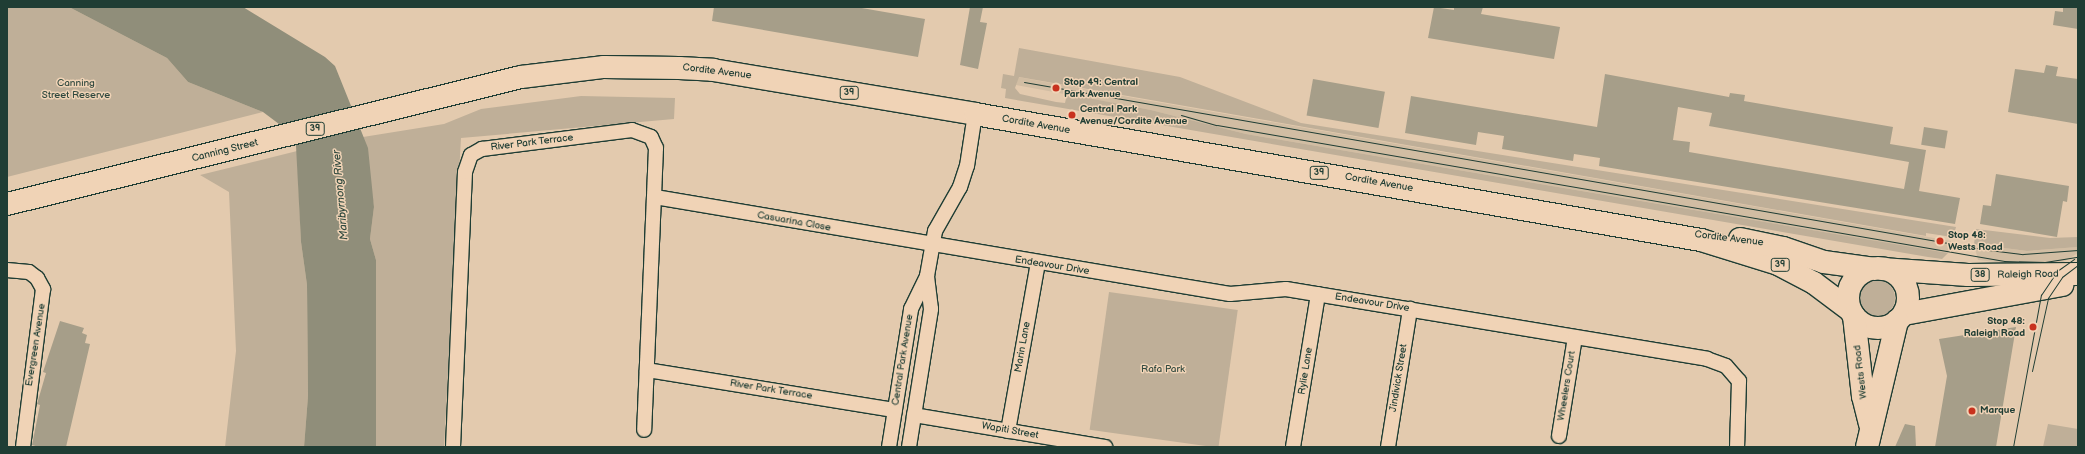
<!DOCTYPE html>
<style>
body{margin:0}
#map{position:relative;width:2085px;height:454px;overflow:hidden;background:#e3caae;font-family:"Balsamiq Sans",sans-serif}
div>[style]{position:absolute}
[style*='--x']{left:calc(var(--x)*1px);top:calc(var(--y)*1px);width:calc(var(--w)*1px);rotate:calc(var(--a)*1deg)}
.built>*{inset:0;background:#d1bda3}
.green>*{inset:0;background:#bfaf98;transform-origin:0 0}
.round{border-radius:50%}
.water>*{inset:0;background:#908e7a}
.building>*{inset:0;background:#a69e89;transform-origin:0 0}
.roads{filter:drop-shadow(1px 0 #1f3d34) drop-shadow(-1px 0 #1f3d34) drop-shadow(0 1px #1f3d34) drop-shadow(0 -1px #1f3d34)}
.minor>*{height:14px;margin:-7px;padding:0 7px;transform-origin:7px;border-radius:7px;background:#f0d3b6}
.primary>*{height:22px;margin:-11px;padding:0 11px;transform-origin:11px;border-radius:11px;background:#f0d3b6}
.primary>.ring{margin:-11px;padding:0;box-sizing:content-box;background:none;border:22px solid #f0d3b6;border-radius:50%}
.tram>*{height:1px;margin:-0.5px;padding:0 0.5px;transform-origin:0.5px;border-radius:0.5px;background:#1f3d34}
.dots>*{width:11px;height:11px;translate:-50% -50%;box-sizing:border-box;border:2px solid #f0d3b6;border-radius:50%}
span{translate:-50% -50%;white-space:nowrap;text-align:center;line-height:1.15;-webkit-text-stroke:3px #f0d3b6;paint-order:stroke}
.shield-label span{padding:1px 3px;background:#f0d3b6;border:1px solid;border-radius:3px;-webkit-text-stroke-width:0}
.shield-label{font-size:9px;color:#1f3d34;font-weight:700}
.street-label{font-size:10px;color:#1f3d34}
.poi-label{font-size:10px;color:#1f3d34;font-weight:700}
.left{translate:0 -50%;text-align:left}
.right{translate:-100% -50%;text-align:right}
.park-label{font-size:10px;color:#2f483e}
.water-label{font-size:11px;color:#30493e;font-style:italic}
.frame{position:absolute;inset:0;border:8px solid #1f3d34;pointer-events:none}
</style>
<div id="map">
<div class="built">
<i style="clip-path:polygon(1018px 77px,1145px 100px,1951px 241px,1948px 253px,1246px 134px,1151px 110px,1016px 85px)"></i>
<i style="clip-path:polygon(1974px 244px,2027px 251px,2078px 247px,2078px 253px,2062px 263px,2013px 264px,1978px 260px)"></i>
</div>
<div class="green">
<i style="clip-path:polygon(7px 7px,69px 7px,167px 58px,188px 82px,263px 112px,7px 177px)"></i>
<i style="clip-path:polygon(1019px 48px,1180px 77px,1301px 123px,1956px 227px,1954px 234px,1952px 237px,1926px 233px,1926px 236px,1019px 77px,1015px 88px,1020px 94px,1056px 102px,1065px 103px,1067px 94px,1151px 110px,1246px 134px,1948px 253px,1942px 259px,1928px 257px,1005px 98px,1006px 89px,1001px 88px,1003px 74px,1014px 76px)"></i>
<i style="clip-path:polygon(581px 96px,675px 98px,674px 119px,461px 138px,444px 447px,376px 447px,376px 260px,370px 239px,374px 207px,363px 137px,444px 124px,481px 109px)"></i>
<i style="clip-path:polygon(297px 151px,301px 242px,307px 285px,308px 396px,304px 447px,225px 447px,236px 351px,229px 192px,200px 175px)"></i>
<i style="clip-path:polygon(1976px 229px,2050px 238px,2078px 237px,2078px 247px,2027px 251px,1974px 244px)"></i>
<i class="round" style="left:1859px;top:280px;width:36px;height:36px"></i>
<i style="left:1109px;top:292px;width:130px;height:139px;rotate:8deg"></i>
<i style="clip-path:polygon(2048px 424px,2078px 429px,2078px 447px,2043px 447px)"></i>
</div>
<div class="water">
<i style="clip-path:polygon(69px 7px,243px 7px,325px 57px,335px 66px,368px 148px,374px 207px,370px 239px,376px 260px,376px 447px,304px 447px,308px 396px,307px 285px,301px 242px,296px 146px,291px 133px,263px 112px,188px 82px,167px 58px)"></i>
</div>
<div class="building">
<i style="clip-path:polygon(714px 7px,856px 7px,925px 19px,918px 57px,712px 21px)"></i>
<i style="clip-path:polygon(970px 7px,983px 7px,980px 22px,987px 23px,978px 69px,960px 65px)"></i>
<i style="clip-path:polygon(1434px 7px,1454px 10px,1454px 7px,1483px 7px,1481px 14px,1560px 27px,1554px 59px,1428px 38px)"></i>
<i style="clip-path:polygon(2063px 7px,2078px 7px,2078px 29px,2053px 25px,2055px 11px,2063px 12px)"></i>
<i style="clip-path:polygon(2046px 65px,2058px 67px,2056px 76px,2078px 79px,2078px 124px,2008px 112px,2015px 69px,2044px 73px)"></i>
<i style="clip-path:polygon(evenodd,1605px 74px,1729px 97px,1730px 93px,1745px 95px,1744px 101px,1893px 127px,1890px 144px,1926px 150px,1919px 191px,1960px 198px,1955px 224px,1599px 166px,1600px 158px,1574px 154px,1573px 161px,1502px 149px,1504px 136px,1478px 132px,1476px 145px,1405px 133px,1411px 96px,1597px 127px,1605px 74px,1678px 107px,1712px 113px,1709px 126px,1909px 162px,1904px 189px,1689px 152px,1690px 142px,1673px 140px,1678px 107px)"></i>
<i style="left:1313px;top:79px;width:73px;height:37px;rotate:10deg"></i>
<i style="left:1924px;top:127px;width:24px;height:18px;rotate:9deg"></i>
<i style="clip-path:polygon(1996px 174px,2069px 186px,2067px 202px,2063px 201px,2057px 237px,1980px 224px,1983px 205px,1991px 206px)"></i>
<i style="clip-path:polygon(60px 321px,84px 328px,82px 333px,87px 335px,85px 343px,90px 344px,66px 447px,39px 447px,32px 445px,40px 405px,37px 404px,46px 373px,43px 372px)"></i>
<i style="clip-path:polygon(2016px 327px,1996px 447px,1935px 447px,1947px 376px,1939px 339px)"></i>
<i style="clip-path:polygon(1905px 424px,1915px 426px,1916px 447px,1895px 447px)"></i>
</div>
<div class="roads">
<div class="minor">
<i style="--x:655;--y:197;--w:583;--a:9.58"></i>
<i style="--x:1230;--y:294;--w:56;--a:-5.1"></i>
<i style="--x:1286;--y:289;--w:427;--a:9.4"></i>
<i style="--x:1707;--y:359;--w:20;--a:20"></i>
<i style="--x:1726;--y:366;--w:20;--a:49"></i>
<i style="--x:1739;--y:381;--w:66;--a:91.7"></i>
<i style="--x:7;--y:270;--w:22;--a:5"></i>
<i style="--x:29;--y:272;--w:10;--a:37"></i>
<i style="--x:37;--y:278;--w:13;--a:61"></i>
<i style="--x:43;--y:289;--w:159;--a:97.2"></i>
<i style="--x:647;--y:370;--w:251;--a:9.2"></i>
<i style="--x:914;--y:415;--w:194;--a:9.5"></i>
<i style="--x:1008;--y:431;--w:171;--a:-79.9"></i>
<i style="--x:1559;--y:436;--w:100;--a:-80.8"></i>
<i style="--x:453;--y:447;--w:275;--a:-87.5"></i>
<i style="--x:465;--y:172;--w:18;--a:-71"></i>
<i style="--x:471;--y:155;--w:13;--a:-29"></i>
<i style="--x:482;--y:149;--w:151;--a:-7.2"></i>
<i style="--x:632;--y:130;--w:20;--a:20"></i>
<i style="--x:651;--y:137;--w:12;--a:66"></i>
<i style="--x:656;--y:148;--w:282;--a:92.4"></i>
<i style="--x:889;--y:447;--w:140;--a:-80.9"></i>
<i style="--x:911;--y:309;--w:37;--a:-64"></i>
<i style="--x:927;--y:276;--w:46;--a:-79.9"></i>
<i style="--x:935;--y:231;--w:51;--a:-60.4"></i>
<i style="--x:960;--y:187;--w:22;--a:-72"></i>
<i style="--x:967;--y:166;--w:53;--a:-81.3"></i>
<i style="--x:909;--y:447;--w:140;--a:-80.9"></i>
<i style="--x:931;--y:309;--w:33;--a:-97"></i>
<i style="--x:1293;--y:447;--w:155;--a:-80.7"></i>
<i style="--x:1388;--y:447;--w:140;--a:-80.9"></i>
</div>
<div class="primary">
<i style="--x:7;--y:204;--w:529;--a:-13.88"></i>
<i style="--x:521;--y:77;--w:84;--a:-6.9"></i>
<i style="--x:604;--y:67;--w:75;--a:0.8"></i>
<i style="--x:679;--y:68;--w:34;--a:3"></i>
<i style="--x:713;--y:70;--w:266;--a:9.5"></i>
<i style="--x:975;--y:114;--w:737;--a:9.85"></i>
<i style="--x:1701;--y:240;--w:81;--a:17.3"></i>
<i style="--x:1778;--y:264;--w:41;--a:27.8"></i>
<i style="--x:1814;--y:283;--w:45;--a:36.9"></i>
<i style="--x:1740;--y:239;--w:44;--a:11.8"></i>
<i style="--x:1783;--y:248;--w:43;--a:18.9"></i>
<i style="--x:1824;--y:262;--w:51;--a:7.8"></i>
<i class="ring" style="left:1848px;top:268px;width:38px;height:38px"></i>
<i style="--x:1882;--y:269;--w:86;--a:4"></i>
<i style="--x:1968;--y:275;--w:110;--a:-0.5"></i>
<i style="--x:1904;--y:314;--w:161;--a:-10.4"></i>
<i style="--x:1854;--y:316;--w:81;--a:83.6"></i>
<i style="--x:1863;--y:396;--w:29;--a:76"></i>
<i style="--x:1867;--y:447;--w:130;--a:-76.6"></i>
</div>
</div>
<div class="tram">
<i style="--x:1024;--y:82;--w:980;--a:9.88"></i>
<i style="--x:1989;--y:250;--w:34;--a:7"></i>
<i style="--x:2023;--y:254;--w:55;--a:-4.2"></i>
<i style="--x:1181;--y:115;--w:37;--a:16"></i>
<i style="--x:1217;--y:125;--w:799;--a:9.8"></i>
<i style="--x:2004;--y:261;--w:41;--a:1.4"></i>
<i style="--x:2045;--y:262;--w:33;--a:-9"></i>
<i style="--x:2032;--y:371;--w:75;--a:-77.6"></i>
<i style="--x:2048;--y:298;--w:25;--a:-56"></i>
<i style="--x:2062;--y:277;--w:20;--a:-37"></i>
<i style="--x:2013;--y:447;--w:155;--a:-79.6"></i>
<i style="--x:2041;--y:295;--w:29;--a:-56"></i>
<i style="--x:2057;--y:271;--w:21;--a:-35"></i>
</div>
<div class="dots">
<i style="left:1056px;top:88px;background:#c8321e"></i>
<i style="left:1072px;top:115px;background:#c8321e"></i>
<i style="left:1940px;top:241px;background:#c8321e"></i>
<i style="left:2033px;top:327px;background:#c8321e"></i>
<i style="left:1972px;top:411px;background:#c8321e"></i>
</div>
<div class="shield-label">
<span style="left:849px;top:93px">39</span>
<span style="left:315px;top:129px">39</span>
<span style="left:1319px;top:173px">39</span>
<span style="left:1780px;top:265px">39</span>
<span style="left:1980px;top:275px">38</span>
</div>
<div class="street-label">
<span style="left:717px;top:72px;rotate:7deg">Cordite Avenue</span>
<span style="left:1036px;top:125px;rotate:10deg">Cordite Avenue</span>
<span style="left:532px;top:143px;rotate:-7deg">River Park Terrace</span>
<span style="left:225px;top:151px;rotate:-14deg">Canning Street</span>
<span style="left:1379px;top:183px;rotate:10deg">Cordite Avenue</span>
<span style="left:794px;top:222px;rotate:10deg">Casuarina Close</span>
<span style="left:1729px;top:239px;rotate:7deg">Cordite Avenue</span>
<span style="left:1052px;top:266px;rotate:9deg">Endeavour Drive</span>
<span style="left:2028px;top:275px;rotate:-1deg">Raleigh Road</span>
<span style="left:1372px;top:303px;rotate:9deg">Endeavour Drive</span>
<span style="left:36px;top:345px;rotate:-81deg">Evergreen Avenue</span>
<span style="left:1023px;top:347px;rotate:-80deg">Marin Lane</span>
<span style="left:903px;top:360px;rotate:-81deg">Central Park Avenue</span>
<span style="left:1306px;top:371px;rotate:-81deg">Rylie Lane</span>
<span style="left:1861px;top:372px;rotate:-97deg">Wests Road</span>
<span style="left:1399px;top:378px;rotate:-81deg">Jindivick Street</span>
<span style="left:1567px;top:386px;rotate:-81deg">Wheelers Court</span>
<span style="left:771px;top:390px;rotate:9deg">River Park Terrace</span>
<span style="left:1010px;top:431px;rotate:10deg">Wapiti Street</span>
</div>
<div class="poi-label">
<span class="left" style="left:1064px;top:88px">Stop 49: Central<br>Park Avenue</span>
<span class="left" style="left:1080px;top:115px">Central Park<br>Avenue/Cordite Avenue</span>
<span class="left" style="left:1948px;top:241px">Stop 48:<br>Wests Road</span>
<span class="right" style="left:2025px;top:327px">Stop 48:<br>Raleigh Road</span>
<span class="left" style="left:1980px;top:411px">Marque</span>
</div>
<div class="park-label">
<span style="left:76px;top:89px">Canning<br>Street Reserve</span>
<span style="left:1163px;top:370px">Rafa Park</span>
</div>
<div class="water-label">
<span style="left:341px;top:195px;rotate:-95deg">Maribyrnong River</span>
</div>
<div class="frame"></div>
</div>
